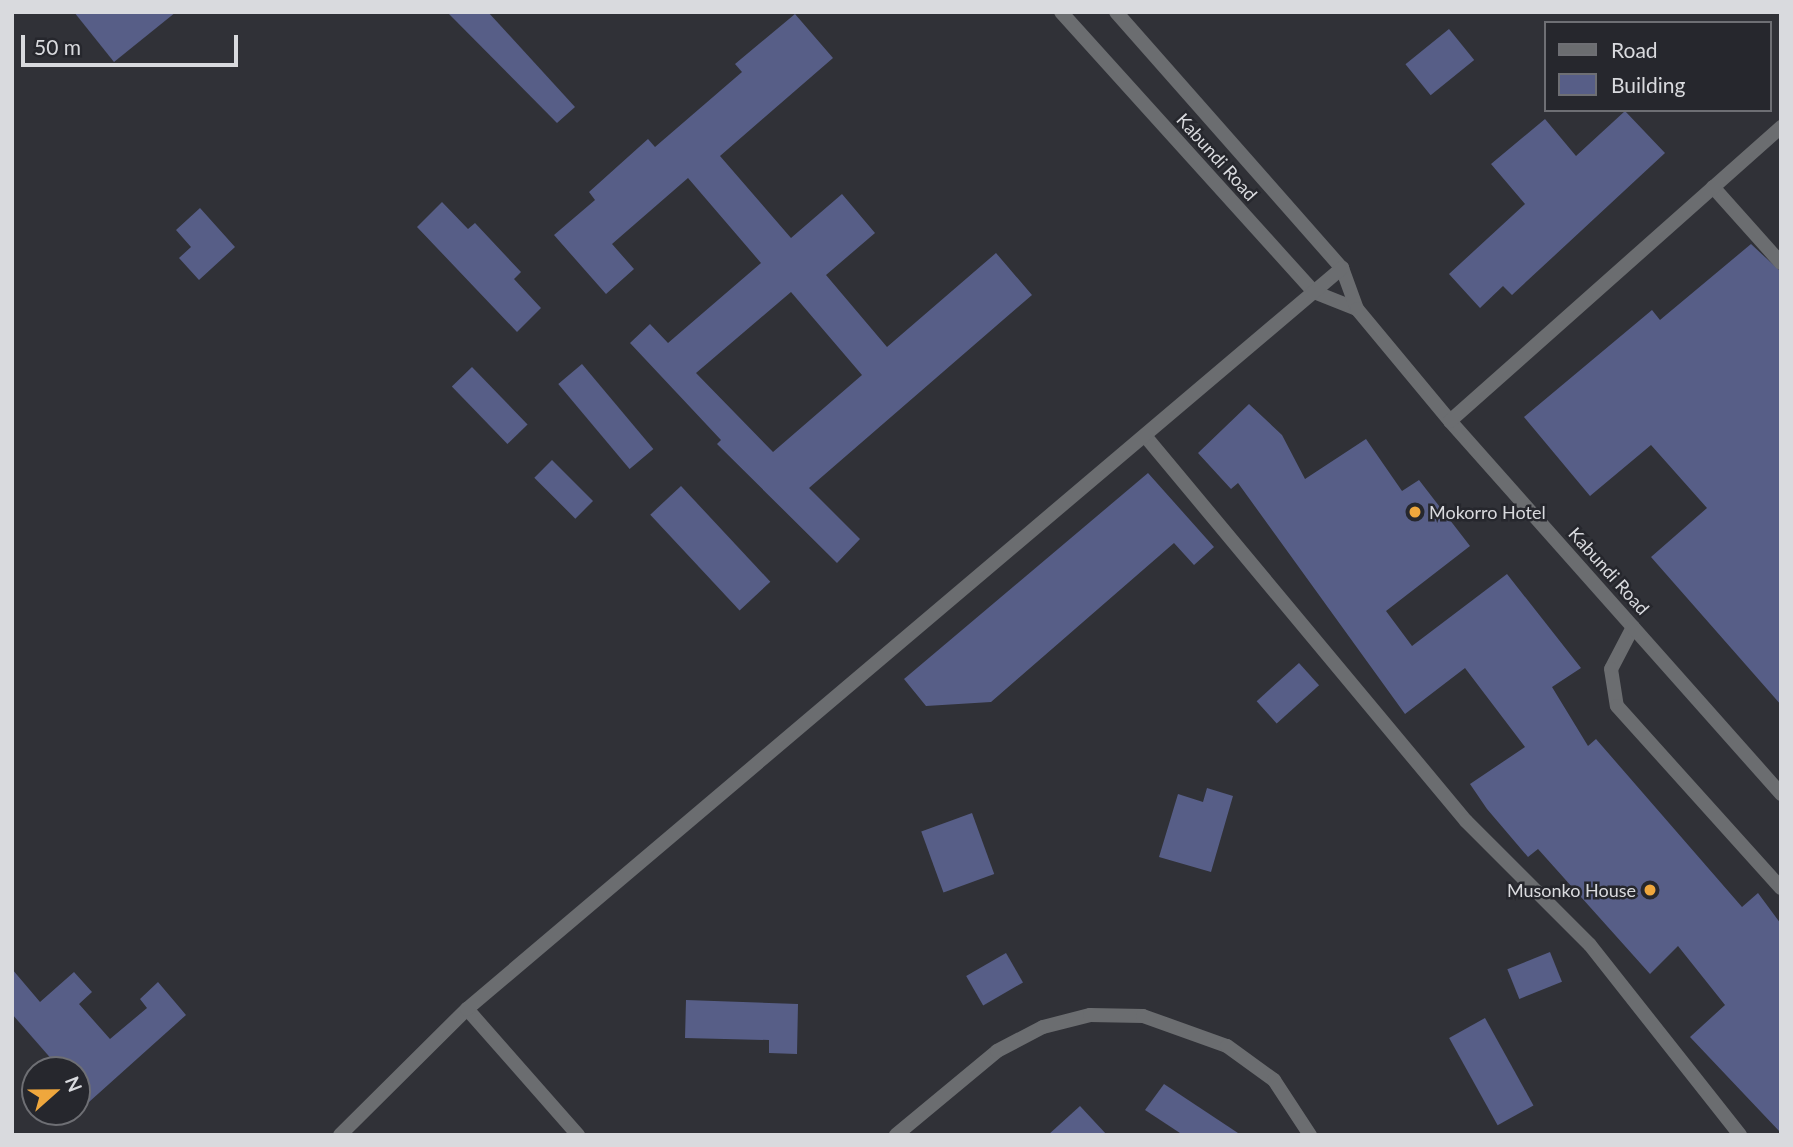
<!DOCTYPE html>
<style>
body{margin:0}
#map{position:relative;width:1793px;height:1147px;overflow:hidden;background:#303137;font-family:Lato,sans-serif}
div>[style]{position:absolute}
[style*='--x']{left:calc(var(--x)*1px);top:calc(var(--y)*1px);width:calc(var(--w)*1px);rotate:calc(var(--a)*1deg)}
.building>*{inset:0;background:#575e87;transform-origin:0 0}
.lane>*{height:14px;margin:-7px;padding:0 7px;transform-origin:7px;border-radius:7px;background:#6b6d70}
.street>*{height:14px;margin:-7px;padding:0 7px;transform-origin:7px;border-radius:7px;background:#6b6d70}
.dots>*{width:19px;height:19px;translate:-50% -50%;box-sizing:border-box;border:4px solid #26272d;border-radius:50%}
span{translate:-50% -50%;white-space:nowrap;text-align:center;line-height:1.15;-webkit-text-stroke:5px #26272d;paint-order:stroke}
.street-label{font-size:18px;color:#d9dade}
.poi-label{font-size:18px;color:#d9dade}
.left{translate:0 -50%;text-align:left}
.right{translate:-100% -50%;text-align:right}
.frame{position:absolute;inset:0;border:14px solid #d9dade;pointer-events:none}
.legend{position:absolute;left:1544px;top:21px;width:228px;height:91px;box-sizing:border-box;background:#26272d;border:2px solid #6e6f74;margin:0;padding:9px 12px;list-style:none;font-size:21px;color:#d9dade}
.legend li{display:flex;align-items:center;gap:14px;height:35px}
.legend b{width:35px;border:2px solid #6e6f74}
.north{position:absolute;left:21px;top:1056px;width:70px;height:70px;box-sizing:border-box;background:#26272d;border:2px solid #6e6f74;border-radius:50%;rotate:69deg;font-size:19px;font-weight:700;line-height:28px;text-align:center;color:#d9dade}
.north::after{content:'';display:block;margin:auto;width:24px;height:32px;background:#efa73d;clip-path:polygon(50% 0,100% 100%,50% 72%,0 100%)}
.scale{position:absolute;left:21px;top:35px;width:217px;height:32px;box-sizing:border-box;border:4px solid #d9dade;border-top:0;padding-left:9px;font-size:21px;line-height:24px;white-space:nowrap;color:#d9dade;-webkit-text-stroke:5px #26272d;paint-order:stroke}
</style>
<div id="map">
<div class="building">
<i style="clip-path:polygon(74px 12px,176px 12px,114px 62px)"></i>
<i style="clip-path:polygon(447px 12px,488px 12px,575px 107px,557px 123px)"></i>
<i style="clip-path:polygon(evenodd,795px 14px,833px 58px,720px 156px,791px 238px,842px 194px,875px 233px,826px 275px,887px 347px,996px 253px,1032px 295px,809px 488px,860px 539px,837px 563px,717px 444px,721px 440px,630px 343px,650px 324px,668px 343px,761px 263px,688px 178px,612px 244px,634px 269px,606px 294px,554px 235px,595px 200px,589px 192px,648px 139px,655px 147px,742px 72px,735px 64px,795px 14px,791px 292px,862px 375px,773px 452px,696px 373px,791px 292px)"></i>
<i style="left:1449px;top:29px;width:40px;height:56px;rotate:51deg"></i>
<i style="clip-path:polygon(1625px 111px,1665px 153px,1512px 295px,1503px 286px,1480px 308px,1449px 274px,1525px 204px,1491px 164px,1545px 119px,1576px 156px)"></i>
<i style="clip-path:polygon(442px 202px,468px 229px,475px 223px,521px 272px,514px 279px,541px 308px,517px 332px,417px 227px)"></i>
<i style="clip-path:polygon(200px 208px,235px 247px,199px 280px,179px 258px,191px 247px,176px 230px)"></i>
<i style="clip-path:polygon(1751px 244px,1781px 272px,1781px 705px,1651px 557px,1707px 508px,1651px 445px,1590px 496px,1524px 417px,1652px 310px,1660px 320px)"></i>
<i style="left:582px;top:364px;width:111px;height:31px;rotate:50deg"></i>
<i style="left:472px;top:367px;width:80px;height:28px;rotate:46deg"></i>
<i style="clip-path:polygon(1249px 404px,1282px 435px,1305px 479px,1366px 439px,1402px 491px,1419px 480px,1470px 546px,1386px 611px,1412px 646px,1507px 574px,1581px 668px,1552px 687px,1588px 746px,1596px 739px,1742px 907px,1758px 893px,1781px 924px,1781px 1133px,1690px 1037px,1725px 1005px,1678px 946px,1650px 974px,1538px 849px,1528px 857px,1487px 809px,1470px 784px,1525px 747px,1465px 668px,1405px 714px,1238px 483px,1231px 489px,1198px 453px)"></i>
<i style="left:552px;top:460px;width:58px;height:25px;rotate:45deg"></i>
<i style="clip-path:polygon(1148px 473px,1214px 547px,1194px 565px,1174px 543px,991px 702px,926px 706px,904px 679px)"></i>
<i style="left:681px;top:486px;width:131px;height:42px;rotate:47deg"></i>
<i style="left:1299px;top:663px;width:30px;height:57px;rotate:48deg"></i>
<i style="clip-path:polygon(1207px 788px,1233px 796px,1211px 872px,1159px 857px,1178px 794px,1203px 802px)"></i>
<i style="left:972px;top:813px;width:65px;height:54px;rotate:70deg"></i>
<i style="left:1550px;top:952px;width:32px;height:46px;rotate:68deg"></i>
<i style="left:1006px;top:953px;width:34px;height:46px;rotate:60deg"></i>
<i style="clip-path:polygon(12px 969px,40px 1002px,74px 972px,92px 992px,79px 1004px,110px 1039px,147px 1008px,140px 999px,158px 982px,186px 1015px,89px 1102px,77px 1088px,77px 1070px,61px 1070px,12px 1014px)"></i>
<i style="clip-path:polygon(686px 1000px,798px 1004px,797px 1054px,769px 1053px,769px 1040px,685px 1038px)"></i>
<i style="left:1485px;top:1018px;width:100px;height:41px;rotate:61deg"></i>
<i style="clip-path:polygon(1164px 1084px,1241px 1135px,1183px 1135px,1145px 1110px)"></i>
<i style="clip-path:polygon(1080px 1106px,1107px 1135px,1048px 1135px)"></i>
</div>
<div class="lane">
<i style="--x:1633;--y:627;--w:47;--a:117.6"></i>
<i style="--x:1611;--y:669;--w:37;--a:81"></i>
<i style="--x:1617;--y:706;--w:245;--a:48"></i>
</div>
<div class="street">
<i style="--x:1061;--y:12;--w:377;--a:47.9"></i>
<i style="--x:1314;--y:292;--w:46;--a:21.6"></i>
<i style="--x:1116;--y:12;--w:341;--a:48.6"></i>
<i style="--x:1342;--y:268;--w:44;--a:69.9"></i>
<i style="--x:1357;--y:309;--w:146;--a:50.3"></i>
<i style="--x:1450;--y:421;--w:499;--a:48.4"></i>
<i style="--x:1713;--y:187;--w:102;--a:48.2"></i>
<i style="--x:1450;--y:421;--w:443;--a:-41.6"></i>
<i style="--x:1146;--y:437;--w:500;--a:50.2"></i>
<i style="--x:1466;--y:821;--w:175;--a:45"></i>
<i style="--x:1590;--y:945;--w:242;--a:51.7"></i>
<i style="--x:467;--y:1009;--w:168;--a:48.6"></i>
<i style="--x:340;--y:1135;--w:179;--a:-44.8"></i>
<i style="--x:467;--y:1009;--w:1147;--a:-40.26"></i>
<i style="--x:896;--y:1135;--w:131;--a:-39.7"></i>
<i style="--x:997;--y:1051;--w:52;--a:-27.6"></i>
<i style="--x:1043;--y:1027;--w:49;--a:-14.3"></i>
<i style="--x:1090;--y:1015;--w:53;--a:1.1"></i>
<i style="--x:1143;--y:1016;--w:89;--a:19.7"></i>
<i style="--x:1227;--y:1046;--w:58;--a:35.9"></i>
<i style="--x:1274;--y:1080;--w:66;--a:56.8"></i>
</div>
<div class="dots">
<i style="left:1415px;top:512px;background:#efa73d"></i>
<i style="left:1650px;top:890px;background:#efa73d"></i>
</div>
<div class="street-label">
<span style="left:1217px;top:157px;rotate:48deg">Kabundi Road</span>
<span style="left:1609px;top:571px;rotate:48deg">Kabundi Road</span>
</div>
<div class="poi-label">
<span class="left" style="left:1429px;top:512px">Mokorro Hotel</span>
<span class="right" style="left:1636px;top:890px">Musonko House</span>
</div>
<div class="frame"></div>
<ul class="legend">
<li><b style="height:9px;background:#6b6d70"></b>Road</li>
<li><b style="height:19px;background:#575e87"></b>Building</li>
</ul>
<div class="north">N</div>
<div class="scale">50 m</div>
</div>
